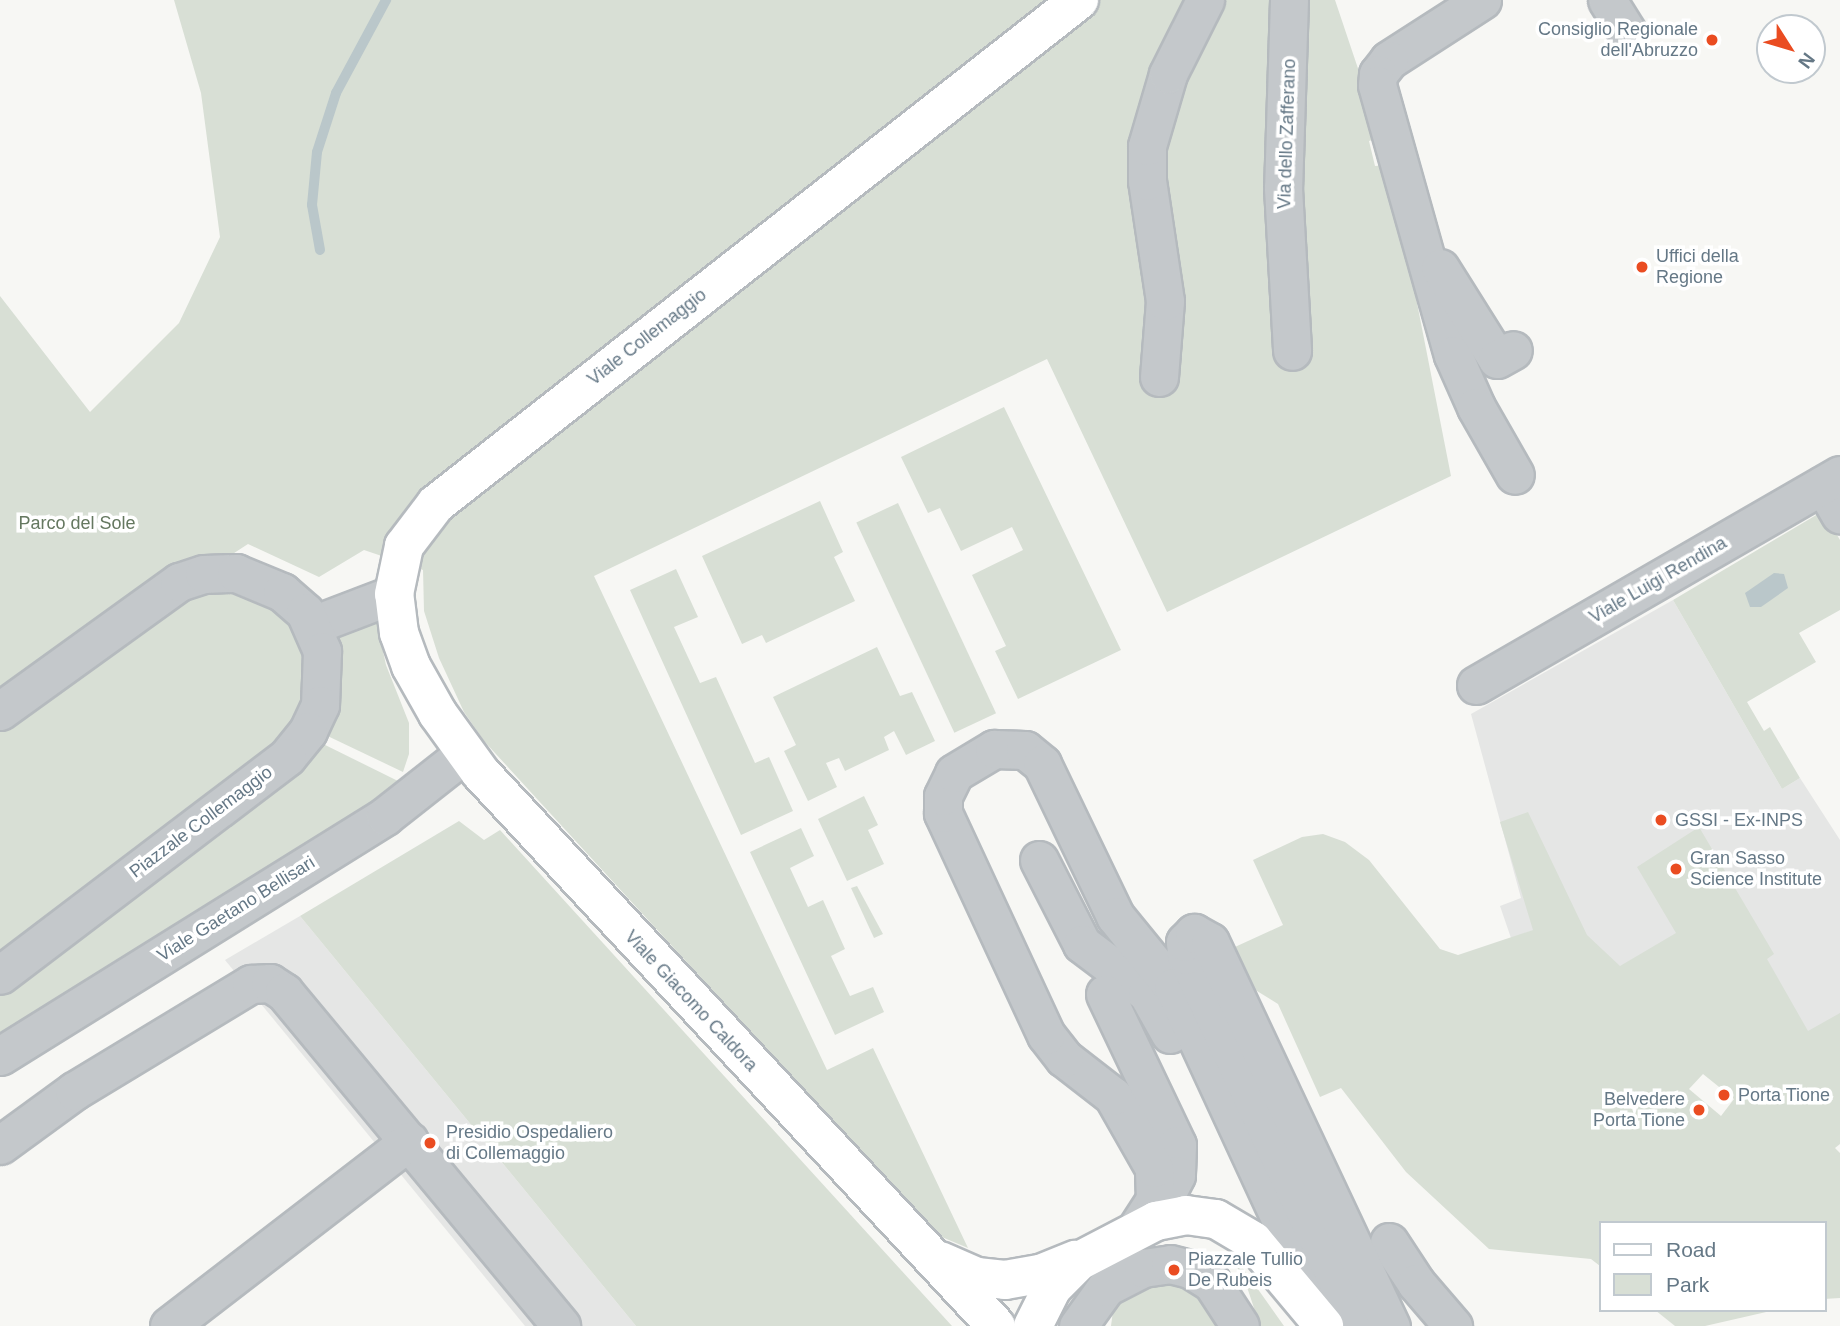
<!DOCTYPE html>
<style>
body{margin:0}
#map{position:relative;width:1840px;height:1326px;overflow:hidden;background:#f7f7f4;font-family:Arial,sans-serif}
div>[style]{position:absolute}
[style*='--x']{left:calc(var(--x)*1px);top:calc(var(--y)*1px);width:calc(var(--w)*1px);rotate:calc(var(--a)*1deg)}
.built>*{inset:0;background:#e5e6e5}
.green>*{inset:0;background:#d8dfd5;transform-origin:0 0}
.water>*{inset:0;background:#bac7ca}
.stream>*{height:10px;margin:-5px;padding:0 5px;transform-origin:5px;border-radius:5px;background:#bac7ca}
.roads{filter:drop-shadow(2px 0 #b5babe) drop-shadow(-2px 0 #b5babe) drop-shadow(0 2px #b5babe) drop-shadow(0 -2px #b5babe)}
.minor>*{height:37px;margin:-18.5px;padding:0 18.5px;transform-origin:18.5px;border-radius:18.5px;background:#c4c8cb}
.major>*{height:38px;margin:-19px;padding:0 19px;transform-origin:19px;border-radius:19px;background:#fff}
.dots>*{width:19px;height:19px;translate:-50% -50%;box-sizing:border-box;border:4px solid #fff;border-radius:50%}
span{translate:-50% -50%;white-space:nowrap;text-align:center;line-height:1.15;-webkit-text-stroke:7px #fff;paint-order:stroke}
.poi-label{font-size:18px;color:#657886}
.right{translate:-100% -50%;text-align:right}
.left{translate:0 -50%;text-align:left}
.street-label{font-size:18px;color:#657886}
.park-label{font-size:18px;color:#657860}
.legend{position:absolute;left:1599px;top:1221px;width:228px;height:91px;box-sizing:border-box;background:#fff;border:2px solid #c1c9cf;margin:0;padding:9px 12px;list-style:none;font-size:21px;color:#657886}
.legend li{display:flex;align-items:center;gap:14px;height:35px}
.legend b{width:35px;border:2px solid #c1c9cf}
.north{position:absolute;left:1756px;top:14px;width:70px;height:70px;box-sizing:border-box;background:#fff;border:2px solid #c1c9cf;border-radius:50%;rotate:127deg;font-size:19px;font-weight:700;line-height:28px;text-align:center;color:#657886}
.north::after{content:'';display:block;margin:auto;width:24px;height:32px;background:#ea4c21;clip-path:polygon(50% 0,100% 100%,50% 72%,0 100%)}
</style>
<div id="map">
<div class="built">
<i style="clip-path:polygon(1673px 600px,1782px 789px,1800px 778px,1840px 840px,1840px 1144px,1534px 930px,1511px 938px,1500px 906px,1521px 898px,1471px 714px)"></i>
<i style="clip-path:polygon(300px 916px,636px 1326px,525px 1326px,225px 960px)"></i>
</div>
<div class="green">
<i style="clip-path:polygon(174px 0,1335px 0,1381px 137px,1369px 141px,1375px 166px,1388px 165px,1395px 191px,1451px 476px,1167px 612px,1047px 359px,594px 576px,827px 1070px,873px 1048px,968px 1248px,937px 1235px,484px 741px,464px 712px,439px 658px,424px 611px,423px 570px,364px 550px,319px 577px,248px 544px,0 705px,0 296px,90px 412px,179px 323px,220px 237px,201px 93px)"></i>
<i style="clip-path:polygon(1004px 407px,1121px 650px,1018px 699px,995px 651px,1006px 646px,972px 575px,1023px 550px,1012px 527px,961px 551px,940px 508px,928px 513px,901px 457px)"></i>
<i style="clip-path:polygon(820px 501px,843px 552px,834px 557px,855px 601px,766px 643px,762px 635px,742px 644px,702px 556px)"></i>
<i style="left:898px;top:503px;width:232px;height:46px;rotate:65deg"></i>
<i style="clip-path:polygon(1823px 511px,1840px 540px,1840px 610px,1799px 633px,1816px 662px,1747px 702px,1764px 731px,1770px 727px,1800px 778px,1782px 789px,1673px 600px)"></i>
<i style="clip-path:polygon(676px 569px,698px 617px,674px 627px,700px 683px,716px 677px,755px 763px,769px 757px,793px 811px,741px 835px,630px 590px)"></i>
<i style="clip-path:polygon(234px 579px,306px 627px,307px 721px,0 967px,0 718px,175px 591px)"></i>
<i style="clip-path:polygon(376px 619px,386px 665px,409px 723px,409px 754px,403px 772px,315px 730px,325px 638px)"></i>
<i style="clip-path:polygon(877px 647px,900px 696px,912px 692px,935px 741px,906px 755px,894px 731px,884px 737px,889px 750px,845px 771px,839px 758px,826px 763px,837px 787px,808px 801px,784px 751px,796px 745px,773px 697px)"></i>
<i style="clip-path:polygon(311px 738px,398px 781px,387px 797px,0 1043px,0 982px)"></i>
<i style="clip-path:polygon(864px 796px,878px 825px,868px 830px,884px 864px,847px 881px,818px 819px)"></i>
<i style="clip-path:polygon(evenodd,1528px 812px,1587px 935px,1620px 966px,1676px 933px,1637px 867px,1699px 827px,1774px 954px,1767px 959px,1808px 1031px,1840px 1013px,1840px 1144px,1835px 1148px,1840px 1153px,1840px 1298px,1824px 1299px,1824px 1223px,1600px 1223px,1600px 1266px,1591px 1259px,1489px 1249px,1406px 1172px,1341px 1088px,1320px 1097px,1278px 1004px,1236px 978px,1224px 952px,1283px 925px,1253px 860px,1302px 837px,1323px 834px,1345px 842px,1369px 860px,1440px 949px,1458px 955px,1533px 930px,1500px 822px,1528px 812px,1703px 1074px,1734px 1099px,1721px 1116px,1689px 1089px,1703px 1074px)"></i>
<i style="clip-path:polygon(459px 821px,484px 840px,500px 830px,952px 1326px,636px 1326px,300px 916px)"></i>
<i style="clip-path:polygon(801px 828px,814px 856px,790px 868px,808px 907px,823px 900px,845px 949px,831px 956px,850px 996px,873px 987px,884px 1012px,835px 1035px,750px 852px)"></i>
<i style="clip-path:polygon(857px 886px,883px 934px,874px 938px,851px 888px)"></i>
<i style="clip-path:polygon(1227px 1250px,1245px 1271px,1284px 1326px,1260px 1326px,1245px 1281px)"></i>
<i style="clip-path:polygon(1170px 1282px,1198px 1298px,1217px 1326px,1111px 1326px,1113px 1311px,1130px 1293px,1147px 1285px)"></i>
<i style="clip-path:polygon(1655px 1310px,1775px 1310px,1705px 1326px,1675px 1326px)"></i>
</div>
<div class="water">
<i style="clip-path:polygon(1774px 573px,1784px 574px,1788px 588px,1761px 607px,1750px 607px,1745px 593px)"></i>
</div>
<div class="stream">
<i style="--x:320;--y:250;--w:46;--a:-100.1"></i>
<i style="--x:312;--y:205;--w:53;--a:-84.6"></i>
<i style="--x:317;--y:152;--w:62;--a:-72.1"></i>
<i style="--x:336;--y:93;--w:106;--a:-61.7"></i>
</div>
<div class="roads">
<div class="minor">
<i style="--x:1289;--y:0;--w:188;--a:91.8"></i>
<i style="--x:1283;--y:188;--w:163;--a:86.8"></i>
<i style="--x:1482;--y:0;--w:111;--a:147.2"></i>
<i style="--x:1389;--y:60;--w:18;--a:128"></i>
<i style="--x:1378;--y:74;--w:11;--a:95"></i>
<i style="--x:1377;--y:85;--w:280;--a:74.3"></i>
<i style="--x:1453;--y:355;--w:57;--a:66.1"></i>
<i style="--x:1476;--y:407;--w:78;--a:60.2"></i>
<i style="--x:1607;--y:0;--w:38;--a:58"></i>
<i style="--x:1440;--y:268;--w:107;--a:57.9"></i>
<i style="--x:1497;--y:359;--w:18;--a:-29"></i>
<i style="--x:1159;--y:377;--w:76;--a:-85.5"></i>
<i style="--x:1165;--y:301;--w:121;--a:-98.5"></i>
<i style="--x:1147;--y:181;--w:35;--a:-90"></i>
<i style="--x:1147;--y:146;--w:75;--a:-73.7"></i>
<i style="--x:1168;--y:74;--w:83;--a:-63.4"></i>
<i style="--x:1823;--y:485;--w:34;--a:60"></i>
<i style="--x:313;--y:625;--w:87;--a:-20.9"></i>
<i style="--x:1476;--y:685;--w:420;--a:-30"></i>
<i style="--x:0;--y:711;--w:221;--a:-35.8"></i>
<i style="--x:179;--y:582;--w:26;--a:-18"></i>
<i style="--x:204;--y:574;--w:32;--a:-2"></i>
<i style="--x:236;--y:573;--w:50;--a:22.4"></i>
<i style="--x:282;--y:592;--w:30;--a:41"></i>
<i style="--x:305;--y:612;--w:43;--a:66.4"></i>
<i style="--x:322;--y:651;--w:54;--a:92.1"></i>
<i style="--x:320;--y:705;--w:29;--a:115"></i>
<i style="--x:308;--y:731;--w:33;--a:129"></i>
<i style="--x:287;--y:757;--w:360;--a:142.8"></i>
<i style="--x:1039;--y:860;--w:94;--a:62.9"></i>
<i style="--x:1082;--y:944;--w:81;--a:37"></i>
<i style="--x:1147;--y:993;--w:47;--a:60.7"></i>
<i style="--x:1105;--y:994;--w:167;--a:64.5"></i>
<i style="--x:1177;--y:1145;--w:30;--a:92"></i>
<i style="--x:1176;--y:1175;--w:33;--a:117"></i>
<i style="--x:0;--y:1056;--w:454;--a:-31.9"></i>
<i style="--x:385;--y:816;--w:102;--a:-38.2"></i>
<i style="--x:0;--y:1145;--w:92;--a:-36.1"></i>
<i style="--x:74;--y:1091;--w:207;--a:-31.2"></i>
<i style="--x:251;--y:984;--w:19;--a:-3"></i>
<i style="--x:270;--y:983;--w:17;--a:33"></i>
<i style="--x:284;--y:992;--w:434;--a:50.3"></i>
<i style="--x:1136;--y:1229;--w:35;--a:-57"></i>
<i style="--x:1155;--y:1200;--w:32;--a:-92"></i>
<i style="--x:1154;--y:1168;--w:83;--a:-119.7"></i>
<i style="--x:1113;--y:1096;--w:62;--a:-142.2"></i>
<i style="--x:1064;--y:1058;--w:29;--a:-128"></i>
<i style="--x:1046;--y:1035;--w:245;--a:-114.9"></i>
<i style="--x:943;--y:813;--w:17;--a:-90"></i>
<i style="--x:943;--y:796;--w:25;--a:-64"></i>
<i style="--x:954;--y:773;--w:47;--a:-31"></i>
<i style="--x:994;--y:749;--w:31;--a:2"></i>
<i style="--x:1025;--y:750;--w:22;--a:39"></i>
<i style="--x:1042;--y:764;--w:169;--a:64.3"></i>
<i style="--x:1115;--y:916;--w:92;--a:50.8"></i>
<i style="--x:1173;--y:987;--w:298;--a:65.2"></i>
<i style="--x:1298;--y:1258;--w:56;--a:73.5"></i>
<i style="--x:1389;--y:1242;--w:49;--a:56.6"></i>
<i style="--x:1416;--y:1283;--w:57;--a:49.3"></i>
<i style="--x:169;--y:1326;--w:303;--a:-37.6"></i>
<i style="--x:1078;--y:1326;--w:48;--a:-54.3"></i>
<i style="--x:1106;--y:1287;--w:42;--a:-27.2"></i>
<i style="--x:1143;--y:1268;--w:27;--a:-8"></i>
<i style="--x:1170;--y:1264;--w:21;--a:14"></i>
<i style="--x:1190;--y:1269;--w:26;--a:32"></i>
<i style="--x:1212;--y:1283;--w:51;--a:56.9"></i>
<i style="--x:1358;--y:1326;--w:409;--a:-114.9"></i>
<i style="--x:1186;--y:955;--w:13;--a:-94"></i>
<i style="--x:1185;--y:942;--w:13;--a:-45"></i>
<i style="--x:1194;--y:933;--w:18;--a:29"></i>
<i style="--x:1210;--y:942;--w:425;--a:64.8"></i>
</div>
<div class="major">
<i style="--x:940;--y:1261;--w:40;--a:23.4"></i>
<i style="--x:977;--y:1277;--w:28;--a:6"></i>
<i style="--x:1005;--y:1280;--w:36;--a:-10"></i>
<i style="--x:1040;--y:1274;--w:38;--a:-22"></i>
<i style="--x:996;--y:1326;--w:757;--a:-132.97"></i>
<i style="--x:480;--y:772;--w:72;--a:-125.9"></i>
<i style="--x:438;--y:714;--w:55;--a:-119.4"></i>
<i style="--x:411;--y:666;--w:35;--a:-110"></i>
<i style="--x:399;--y:633;--w:39;--a:-97"></i>
<i style="--x:394;--y:594;--w:49;--a:-78.2"></i>
<i style="--x:404;--y:546;--w:53;--a:-52.7"></i>
<i style="--x:436;--y:504;--w:817;--a:-38.09"></i>
<i style="--x:1033;--y:1326;--w:42;--a:-63.4"></i>
<i style="--x:1052;--y:1288;--w:38;--a:-45"></i>
<i style="--x:1079;--y:1261;--w:87;--a:-27.5"></i>
<i style="--x:1156;--y:1221;--w:31;--a:-11"></i>
<i style="--x:1186;--y:1215;--w:30;--a:8"></i>
<i style="--x:1216;--y:1219;--w:43;--a:30.7"></i>
<i style="--x:1253;--y:1241;--w:111;--a:50.1"></i>
</div>
</div>
<div class="dots">
<i style="left:1712px;top:40px;background:#ea4c21"></i>
<i style="left:1642px;top:267px;background:#ea4c21"></i>
<i style="left:1661px;top:820px;background:#ea4c21"></i>
<i style="left:1676px;top:869px;background:#ea4c21"></i>
<i style="left:1724px;top:1095px;background:#ea4c21"></i>
<i style="left:1699px;top:1110px;background:#ea4c21"></i>
<i style="left:430px;top:1143px;background:#ea4c21"></i>
<i style="left:1174px;top:1270px;background:#ea4c21"></i>
</div>
<div class="poi-label">
<span class="right" style="left:1698px;top:40px">Consiglio Regionale<br>dell'Abruzzo</span>
<span class="left" style="left:1656px;top:267px">Uffici della<br>Regione</span>
<span class="left" style="left:1675px;top:820px">GSSI - Ex-INPS</span>
<span class="left" style="left:1690px;top:869px">Gran Sasso<br>Science Institute</span>
<span class="left" style="left:1738px;top:1095px">Porta Tione</span>
<span class="right" style="left:1685px;top:1110px">Belvedere<br>Porta Tione</span>
<span class="left" style="left:446px;top:1143px">Presidio Ospedaliero<br>di Collemaggio</span>
<span class="left" style="left:1188px;top:1270px">Piazzale Tullio<br>De Rubeis</span>
</div>
<div class="street-label">
<span style="left:1287px;top:134px;rotate:-88deg">Via dello Zafferano</span>
<span style="left:647px;top:337px;rotate:-38deg">Viale Collemaggio</span>
<span style="left:1658px;top:580px;rotate:-30deg">Viale Luigi Rendina</span>
<span style="left:201px;top:822px;rotate:-37deg">Piazzale Collemaggio</span>
<span style="left:236px;top:909px;rotate:-32deg">Viale Gaetano Bellisari</span>
<span style="left:691px;top:1001px;rotate:47deg">Viale Giacomo Caldora</span>
</div>
<div class="park-label">
<span style="left:77px;top:523px">Parco del Sole</span>
</div>
<ul class="legend">
<li><b style="height:9px;background:#fff"></b>Road</li>
<li><b style="height:19px;background:#d8dfd5"></b>Park</li>
</ul>
<div class="north">N</div>
</div>
